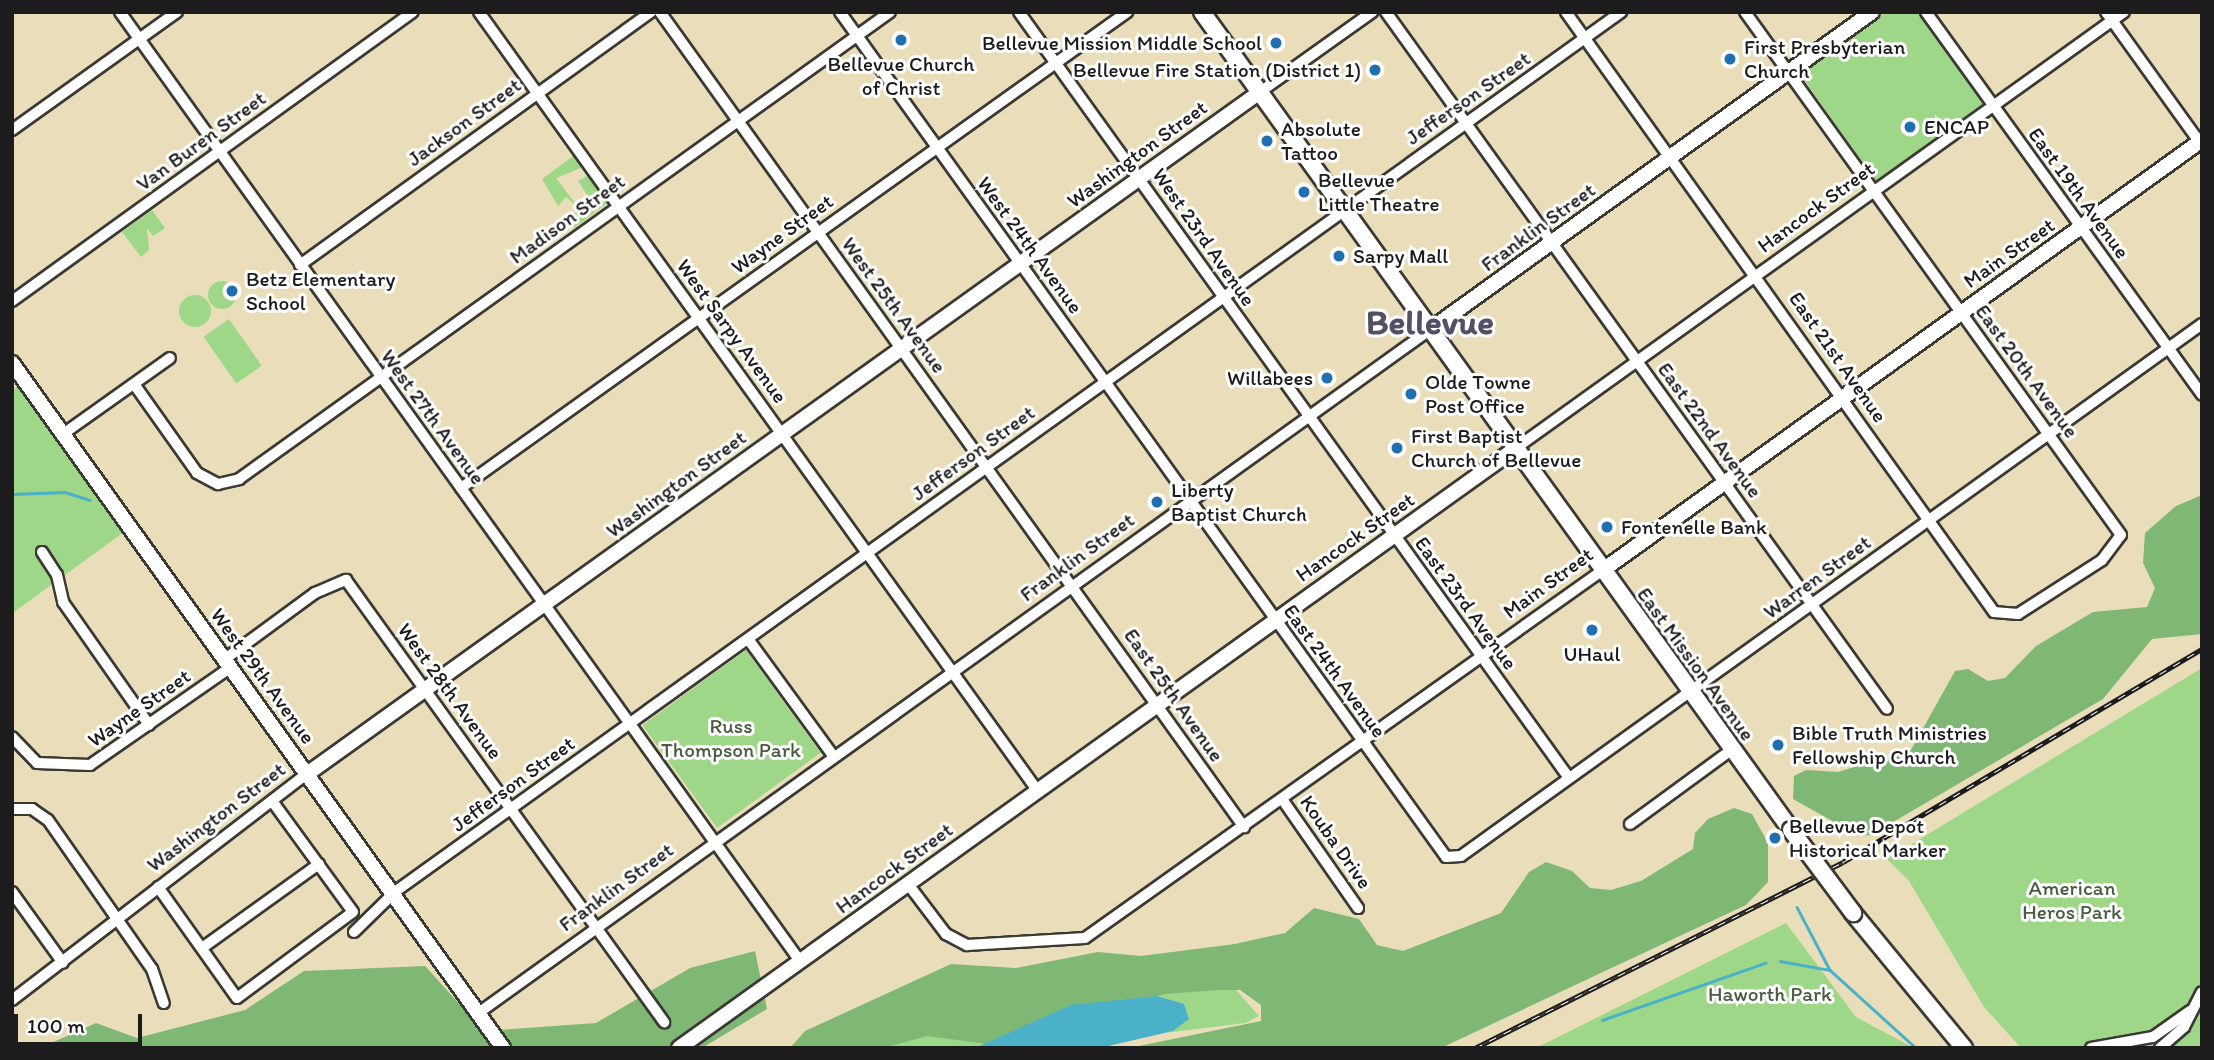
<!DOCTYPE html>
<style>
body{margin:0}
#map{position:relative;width:2214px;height:1060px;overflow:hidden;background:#eadeba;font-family:Itim,sans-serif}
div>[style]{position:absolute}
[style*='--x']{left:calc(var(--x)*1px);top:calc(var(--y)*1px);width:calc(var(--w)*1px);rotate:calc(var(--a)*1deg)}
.green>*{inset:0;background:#9fd789;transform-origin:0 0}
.round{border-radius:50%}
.forest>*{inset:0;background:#7fb875}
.water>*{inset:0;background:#4ab1c9}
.stream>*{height:2.5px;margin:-1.25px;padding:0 1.25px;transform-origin:1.25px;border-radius:1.25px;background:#4ab1c9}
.roads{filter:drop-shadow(2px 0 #3b3934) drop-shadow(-2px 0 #3b3934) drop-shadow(0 2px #3b3934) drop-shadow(0 -2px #3b3934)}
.street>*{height:10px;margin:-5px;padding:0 5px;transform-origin:5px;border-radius:5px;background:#fff}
.secondary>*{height:14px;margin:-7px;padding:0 7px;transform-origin:7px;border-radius:7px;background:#fff}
.primary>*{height:16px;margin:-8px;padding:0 8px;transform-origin:8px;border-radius:8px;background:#fff}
.rail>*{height:5px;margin-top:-2.5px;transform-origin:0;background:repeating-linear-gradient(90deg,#fff 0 8px,#1c1c1c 0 16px);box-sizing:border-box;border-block:2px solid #1c1c1c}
.bridges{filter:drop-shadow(2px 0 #3b3934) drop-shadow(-2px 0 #3b3934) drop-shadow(0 2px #3b3934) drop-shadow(0 -2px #3b3934)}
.primary-bridge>*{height:16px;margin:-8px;padding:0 8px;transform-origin:8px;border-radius:8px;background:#fff}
.dots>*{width:19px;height:19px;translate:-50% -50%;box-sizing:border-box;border:4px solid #fff;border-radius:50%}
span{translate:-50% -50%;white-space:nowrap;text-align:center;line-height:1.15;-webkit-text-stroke:6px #fff;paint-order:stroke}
.poi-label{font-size:21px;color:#1c1c1c}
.right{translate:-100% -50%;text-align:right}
.left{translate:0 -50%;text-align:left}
.street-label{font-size:21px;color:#1c1c1c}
.park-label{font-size:21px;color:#4a5d42}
.town-label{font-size:35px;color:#535065;font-weight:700}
.frame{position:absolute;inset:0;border:14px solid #1c1c1c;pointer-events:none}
.scale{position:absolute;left:14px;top:1014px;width:128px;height:32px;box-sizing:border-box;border:4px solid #1c1c1c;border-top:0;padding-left:9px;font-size:21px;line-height:24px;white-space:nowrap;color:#1c1c1c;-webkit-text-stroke:5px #fff;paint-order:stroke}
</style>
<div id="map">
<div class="green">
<i style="clip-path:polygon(1887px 12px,1921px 12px,1989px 108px,1880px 187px,1800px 74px)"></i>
<i style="clip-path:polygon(576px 154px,581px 168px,556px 178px,578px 207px,566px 197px,558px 206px,542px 179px)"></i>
<i style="clip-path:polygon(590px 174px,610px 201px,574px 228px,568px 219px,590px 199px,578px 181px)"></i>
<i style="clip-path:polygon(152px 210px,165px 228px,153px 236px,147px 228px,149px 250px,141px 257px,122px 232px)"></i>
<i class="round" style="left:208px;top:281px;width:28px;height:28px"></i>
<i class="round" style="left:179px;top:295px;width:32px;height:32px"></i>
<i style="left:229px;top:319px;width:57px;height:31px;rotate:55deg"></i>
<i style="clip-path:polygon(18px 386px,124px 532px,14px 612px,12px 391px)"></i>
<i style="left:746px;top:650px;width:127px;height:128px;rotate:54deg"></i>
<i style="clip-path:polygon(2202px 668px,2202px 1048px,2021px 1048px,1984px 1007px,1909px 881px,1887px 859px)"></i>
<i style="clip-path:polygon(1786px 923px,1856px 1017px,1914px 1048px,1536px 1048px)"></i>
<i style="clip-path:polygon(1157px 988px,1235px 989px,1259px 1016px,1245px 1023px,1165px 1033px,1173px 1031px)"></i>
<i style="clip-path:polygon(894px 1031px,992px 1041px,975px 1048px,864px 1048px)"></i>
</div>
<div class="forest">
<i style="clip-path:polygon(2202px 495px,2202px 634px,2152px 639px,2103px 699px,1871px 835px,1859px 836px,1793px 799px,1794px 776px,1806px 770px,1838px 772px,1911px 750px,1955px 671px,1968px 669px,1988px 681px,2005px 678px,2036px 646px,2093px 612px,2147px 607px,2155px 588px,2143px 563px,2145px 533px,2176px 506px)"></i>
<i style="clip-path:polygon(1734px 808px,1752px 814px,1768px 843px,1768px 882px,1746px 905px,1441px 1048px,1129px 1048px,1261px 1021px,1261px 1005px,1240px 990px,1218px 990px,1165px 994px,995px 1045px,927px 1036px,884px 1048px,790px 1048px,805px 1031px,951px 964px,1016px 968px,1098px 952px,1141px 956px,1235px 944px,1285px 933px,1314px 908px,1359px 919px,1377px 945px,1403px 951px,1501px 913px,1529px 872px,1546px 862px,1572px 871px,1590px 888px,1611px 890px,1641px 881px,1693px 849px,1695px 833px,1708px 819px)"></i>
<i style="clip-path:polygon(755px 951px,767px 1009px,702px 1048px,40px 1048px,96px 1023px,137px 1038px,245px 1010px,304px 971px,425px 966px,484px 1031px,596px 1023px,690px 968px)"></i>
</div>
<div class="water">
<i style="clip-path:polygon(1157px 996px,1184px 1004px,1189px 1019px,1173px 1031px,1100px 1048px,975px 1048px,1071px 1005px)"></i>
</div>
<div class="stream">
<i style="--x:12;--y:494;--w:53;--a:-2.2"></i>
<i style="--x:65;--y:492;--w:26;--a:18"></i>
<i style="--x:1797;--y:907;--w:71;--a:62.4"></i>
<i style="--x:1830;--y:970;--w:116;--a:42.2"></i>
<i style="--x:1780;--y:961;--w:51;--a:10.2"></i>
<i style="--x:1602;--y:1020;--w:173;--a:-19.3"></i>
</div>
<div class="roads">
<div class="street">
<i style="--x:120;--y:12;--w:1167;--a:54.38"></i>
<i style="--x:479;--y:12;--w:957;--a:54.35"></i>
<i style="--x:660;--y:12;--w:1003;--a:54.38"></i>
<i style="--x:840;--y:12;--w:1040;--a:54.35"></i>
<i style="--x:1446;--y:857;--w:15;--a:-4"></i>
<i style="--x:1461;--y:856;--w:912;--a:-35.68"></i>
<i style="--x:1019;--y:12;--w:943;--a:54.32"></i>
<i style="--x:1386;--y:12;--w:858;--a:54.29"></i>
<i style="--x:1566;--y:12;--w:737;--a:54.5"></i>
<i style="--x:1994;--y:612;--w:24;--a:5"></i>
<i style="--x:2018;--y:614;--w:100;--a:-32.7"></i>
<i style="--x:2102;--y:560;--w:31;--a:-53"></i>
<i style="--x:2121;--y:535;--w:644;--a:-125.71"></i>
<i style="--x:1926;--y:12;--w:472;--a:54.2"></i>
<i style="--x:2106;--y:12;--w:163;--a:54.3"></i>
<i style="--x:1260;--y:92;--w:138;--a:-35.5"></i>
<i style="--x:12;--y:130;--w:203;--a:-35.6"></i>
<i style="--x:300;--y:265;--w:433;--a:-35.8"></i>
<i style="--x:12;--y:301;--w:494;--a:-35.8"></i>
<i style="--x:134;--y:384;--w:109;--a:54.7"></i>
<i style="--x:197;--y:473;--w:24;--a:28"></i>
<i style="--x:218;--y:484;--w:22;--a:-13"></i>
<i style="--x:239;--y:479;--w:801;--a:-35.65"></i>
<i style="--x:63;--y:434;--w:131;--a:-35.4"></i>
<i style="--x:1516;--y:448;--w:748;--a:-35.64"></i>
<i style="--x:461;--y:488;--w:819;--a:-35.55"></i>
<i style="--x:42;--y:552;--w:27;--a:57"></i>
<i style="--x:57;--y:575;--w:28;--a:77"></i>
<i style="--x:63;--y:602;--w:150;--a:55"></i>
<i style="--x:748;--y:639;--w:146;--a:53.9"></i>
<i style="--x:225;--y:659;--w:112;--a:-36.3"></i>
<i style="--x:315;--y:593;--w:34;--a:-23"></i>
<i style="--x:346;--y:580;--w:545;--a:54.27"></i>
<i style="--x:12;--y:737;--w:36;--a:46"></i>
<i style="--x:37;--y:763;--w:53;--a:2.2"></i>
<i style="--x:90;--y:765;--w:172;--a:-34.8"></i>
<i style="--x:1282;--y:799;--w:133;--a:55.1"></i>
<i style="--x:12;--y:809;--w:20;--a:0"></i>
<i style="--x:32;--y:809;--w:19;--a:35"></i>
<i style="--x:48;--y:820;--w:182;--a:55.1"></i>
<i style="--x:152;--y:969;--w:36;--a:71"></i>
<i style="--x:1630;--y:824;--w:125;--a:-36.2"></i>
<i style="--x:908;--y:884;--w:63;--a:52.8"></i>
<i style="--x:946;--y:934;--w:24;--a:28"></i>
<i style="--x:967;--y:945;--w:118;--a:-3.4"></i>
<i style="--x:1085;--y:938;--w:635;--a:-35.39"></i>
<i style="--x:158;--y:887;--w:136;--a:54.6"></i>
<i style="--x:237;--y:998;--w:144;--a:-36.6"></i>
<i style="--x:353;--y:912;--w:137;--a:-126.1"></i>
<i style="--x:12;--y:892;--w:87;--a:54.3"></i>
<i style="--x:354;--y:932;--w:59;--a:-44.3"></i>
<i style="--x:396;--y:891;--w:1508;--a:-35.66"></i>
<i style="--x:202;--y:948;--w:144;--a:-35.7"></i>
<i style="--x:12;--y:1000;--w:372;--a:-37.5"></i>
<i style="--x:477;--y:1014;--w:1174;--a:-35.68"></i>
<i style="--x:2091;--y:1048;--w:63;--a:-10.1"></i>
<i style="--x:2153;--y:1037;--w:45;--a:-35.1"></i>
<i style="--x:2160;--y:1048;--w:32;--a:-41"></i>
<i style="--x:2184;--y:1027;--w:39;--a:-63"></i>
</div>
<div class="secondary">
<i style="--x:1431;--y:329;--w:543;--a:-35.71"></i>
<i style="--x:12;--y:363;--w:843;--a:54.37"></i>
<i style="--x:1603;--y:570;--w:737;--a:-35.67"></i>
<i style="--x:307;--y:774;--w:1172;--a:-35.59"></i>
<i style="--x:679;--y:1048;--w:1030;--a:-35.63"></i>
</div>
<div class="primary">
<i style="--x:1202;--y:12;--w:1008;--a:54.24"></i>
<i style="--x:1853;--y:913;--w:175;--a:50.6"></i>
</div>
</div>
<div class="rail">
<i style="--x:1475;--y:1048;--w:412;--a:-26.8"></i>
<i style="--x:1843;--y:862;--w:417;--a:-30.7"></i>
</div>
<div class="bridges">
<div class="primary-bridge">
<i style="--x:1791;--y:830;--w:104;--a:53.2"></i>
</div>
</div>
<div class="dots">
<i style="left:901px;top:40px;background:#1f6fb2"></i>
<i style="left:1276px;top:43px;background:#1f6fb2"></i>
<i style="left:1730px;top:59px;background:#1f6fb2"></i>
<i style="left:1375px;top:70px;background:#1f6fb2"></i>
<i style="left:1910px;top:127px;background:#1f6fb2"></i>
<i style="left:1267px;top:141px;background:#1f6fb2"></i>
<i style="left:1304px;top:192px;background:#1f6fb2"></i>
<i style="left:1339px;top:256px;background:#1f6fb2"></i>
<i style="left:232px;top:291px;background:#1f6fb2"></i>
<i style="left:1327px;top:378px;background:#1f6fb2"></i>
<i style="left:1411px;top:394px;background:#1f6fb2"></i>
<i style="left:1397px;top:448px;background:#1f6fb2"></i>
<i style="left:1157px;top:502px;background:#1f6fb2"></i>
<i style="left:1607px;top:527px;background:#1f6fb2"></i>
<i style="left:1592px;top:630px;background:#1f6fb2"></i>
<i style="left:1778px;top:745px;background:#1f6fb2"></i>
<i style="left:1775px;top:838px;background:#1f6fb2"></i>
</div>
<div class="poi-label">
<span class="right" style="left:1262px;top:43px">Bellevue Mission Middle School</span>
<span class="left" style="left:1744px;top:59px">First Presbyterian<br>Church</span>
<span style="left:901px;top:76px">Bellevue Church<br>of Christ</span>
<span class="right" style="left:1361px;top:70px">Bellevue Fire Station (District 1)</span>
<span class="left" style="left:1924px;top:127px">ENCAP</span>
<span class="left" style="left:1281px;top:141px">Absolute<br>Tattoo</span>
<span class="left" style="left:1318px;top:192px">Bellevue<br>Little Theatre</span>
<span class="left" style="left:1353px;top:256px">Sarpy Mall</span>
<span class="left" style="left:246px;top:291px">Betz Elementary<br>School</span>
<span class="right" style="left:1313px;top:378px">Willabees</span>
<span class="left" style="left:1425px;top:394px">Olde Towne<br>Post Office</span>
<span class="left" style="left:1411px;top:448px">First Baptist<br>Church of Bellevue</span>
<span class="left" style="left:1171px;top:502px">Liberty<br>Baptist Church</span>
<span class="left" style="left:1621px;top:527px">Fontenelle Bank</span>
<span style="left:1592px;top:654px">UHaul</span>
<span class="left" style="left:1792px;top:745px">Bible Truth Ministries<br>Fellowship Church</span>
<span class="left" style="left:1789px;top:838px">Bellevue Depot<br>Historical Marker</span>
</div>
<div class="street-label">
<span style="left:1468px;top:98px;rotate:-35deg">Jefferson Street</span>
<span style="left:464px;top:122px;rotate:-36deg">Jackson Street</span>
<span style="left:201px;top:141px;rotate:-36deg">Van Buren Street</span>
<span style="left:1137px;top:154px;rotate:-36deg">Washington Street</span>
<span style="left:2079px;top:193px;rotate:54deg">East 19th Avenue</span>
<span style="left:1816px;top:207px;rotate:-36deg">Hancock Street</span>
<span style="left:567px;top:219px;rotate:-36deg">Madison Street</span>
<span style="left:1538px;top:227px;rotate:-36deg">Franklin Street</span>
<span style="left:782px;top:234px;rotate:-36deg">Wayne Street</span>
<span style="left:1204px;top:237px;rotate:55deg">West 23rd Avenue</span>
<span style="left:1030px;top:245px;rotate:54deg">West 24th Avenue</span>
<span style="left:2009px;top:253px;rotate:-35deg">Main Street</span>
<span style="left:894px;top:305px;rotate:54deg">West 25th Avenue</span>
<span style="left:732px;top:331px;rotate:54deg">West Sarpy Avenue</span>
<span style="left:1838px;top:357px;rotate:55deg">East 21st Avenue</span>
<span style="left:2027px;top:371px;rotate:54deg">East 20th Avenue</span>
<span style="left:433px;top:417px;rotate:54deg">West 27th Avenue</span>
<span style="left:1710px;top:430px;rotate:54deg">East 22nd Avenue</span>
<span style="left:973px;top:453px;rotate:-36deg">Jefferson Street</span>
<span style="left:676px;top:484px;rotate:-36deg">Washington Street</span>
<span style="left:1355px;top:537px;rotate:-35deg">Hancock Street</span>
<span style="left:1077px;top:557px;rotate:-36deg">Franklin Street</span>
<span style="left:1817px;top:577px;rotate:-36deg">Warren Street</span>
<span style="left:1548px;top:583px;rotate:-36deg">Main Street</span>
<span style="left:1466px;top:603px;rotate:54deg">East 23rd Avenue</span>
<span style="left:1696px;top:664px;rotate:54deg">East Mission Avenue</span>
<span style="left:1335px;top:671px;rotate:54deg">East 24th Avenue</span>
<span style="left:263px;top:676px;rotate:54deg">West 29th Avenue</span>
<span style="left:450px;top:691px;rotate:54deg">West 28th Avenue</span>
<span style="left:1174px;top:695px;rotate:55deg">East 25th Avenue</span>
<span style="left:139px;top:708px;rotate:-35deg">Wayne Street</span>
<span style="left:513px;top:784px;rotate:-36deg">Jefferson Street</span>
<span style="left:216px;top:817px;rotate:-37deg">Washington Street</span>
<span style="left:1336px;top:842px;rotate:55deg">Kouba Drive</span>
<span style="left:894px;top:868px;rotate:-36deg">Hancock Street</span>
<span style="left:616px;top:887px;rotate:-36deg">Franklin Street</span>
</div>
<div class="park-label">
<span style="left:731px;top:738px">Russ<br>Thompson Park</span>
<span style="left:2072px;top:900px">American<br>Heros Park</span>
<span style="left:1770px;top:994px">Haworth Park</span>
</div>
<div class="town-label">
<span style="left:1430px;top:322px">Bellevue</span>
</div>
<div class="frame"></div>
<div class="scale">100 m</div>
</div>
